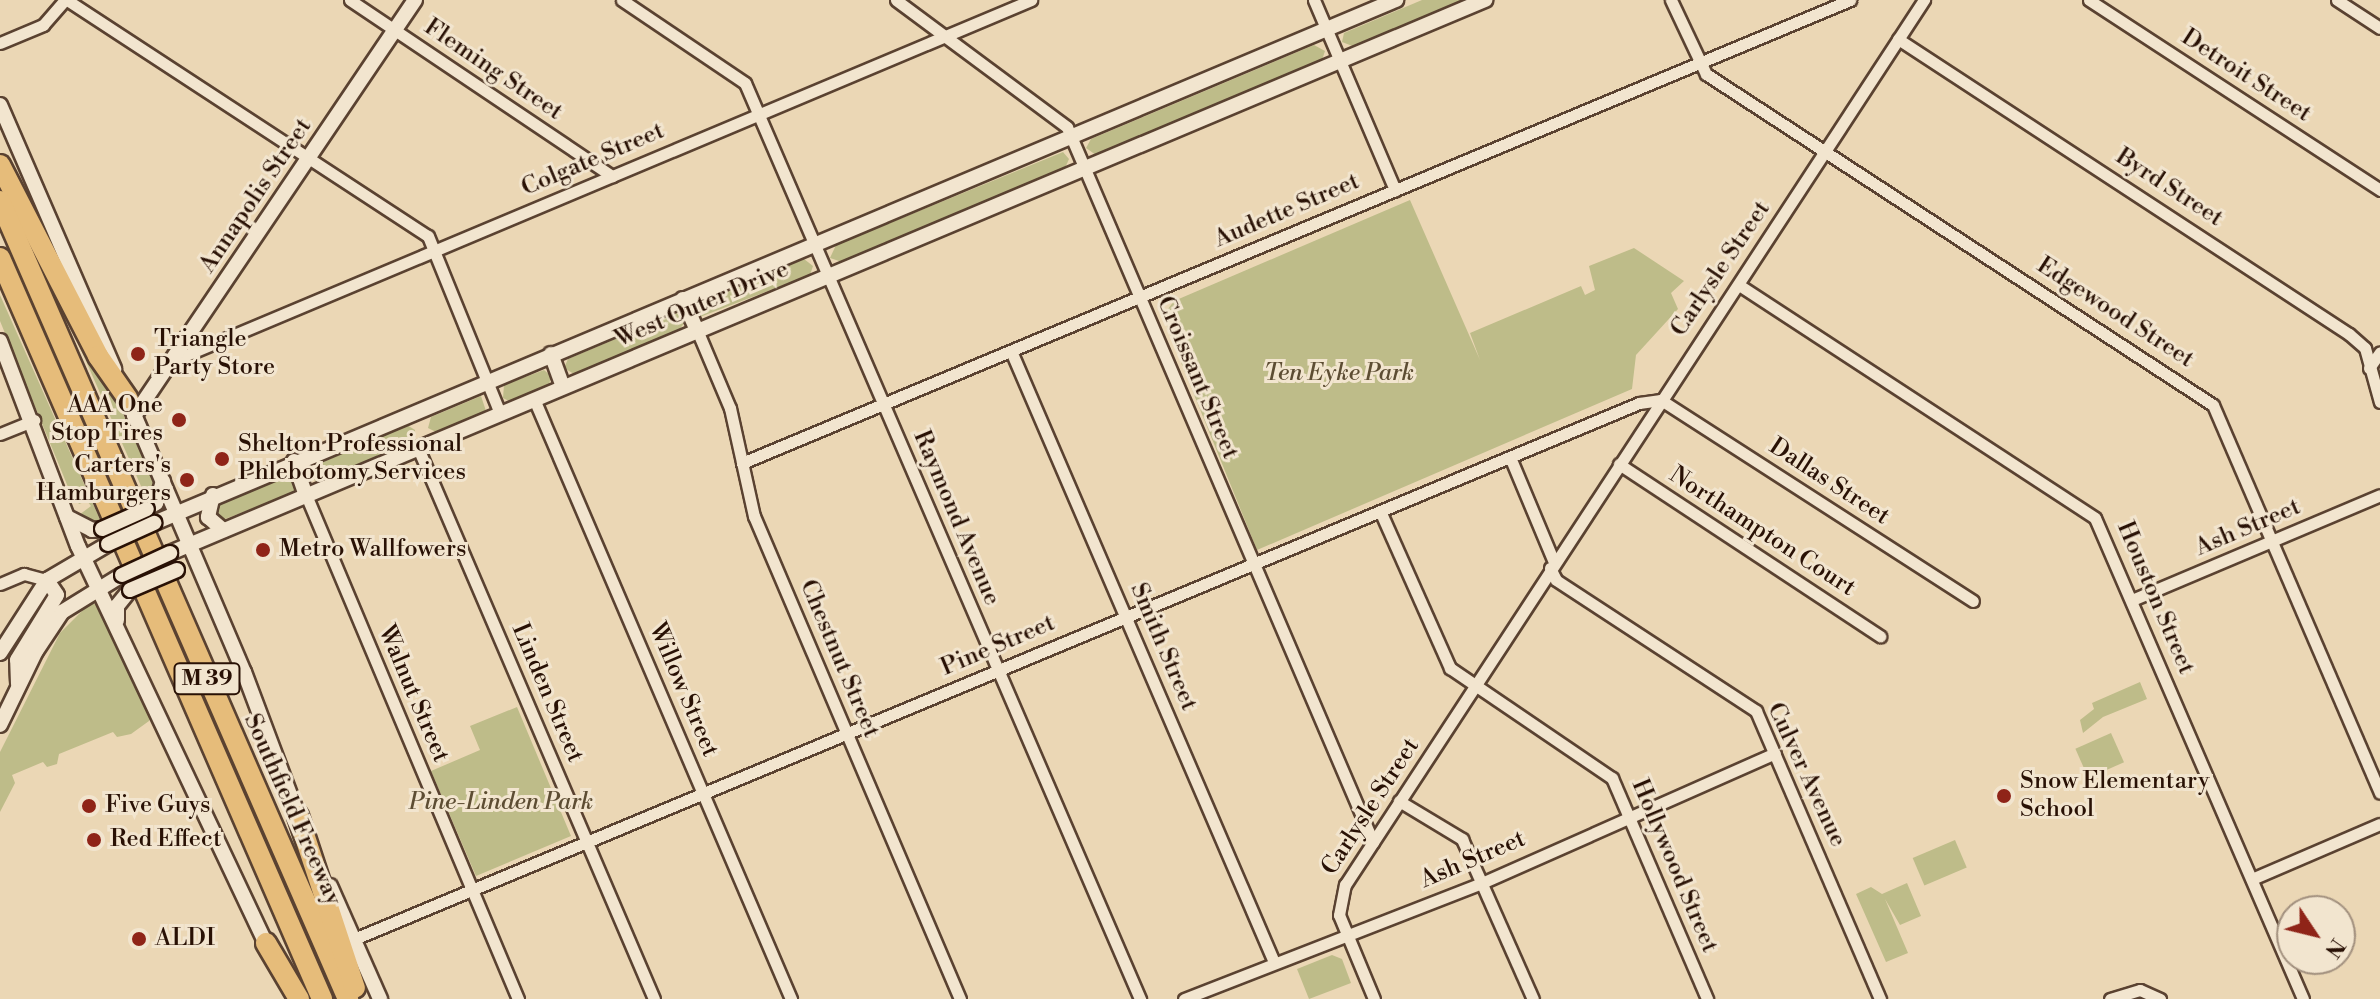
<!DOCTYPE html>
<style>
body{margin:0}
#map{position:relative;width:2380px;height:999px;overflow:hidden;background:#ebd7b5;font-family:"Libre Bodoni",serif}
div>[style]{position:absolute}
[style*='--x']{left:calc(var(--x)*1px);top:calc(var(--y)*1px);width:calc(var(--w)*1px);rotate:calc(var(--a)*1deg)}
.green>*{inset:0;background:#bebc89;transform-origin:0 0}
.roads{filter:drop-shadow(2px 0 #5a4231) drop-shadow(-2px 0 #5a4231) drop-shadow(0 2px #5a4231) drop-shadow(0 -2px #5a4231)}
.street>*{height:11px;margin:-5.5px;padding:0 5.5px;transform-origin:5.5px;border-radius:5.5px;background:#f2e5cf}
.secondary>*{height:14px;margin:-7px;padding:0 7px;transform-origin:7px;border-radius:7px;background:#f2e5cf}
.highway>*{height:20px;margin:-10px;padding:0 10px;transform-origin:10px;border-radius:10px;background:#e6bc7a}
.bridges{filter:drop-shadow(2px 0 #291105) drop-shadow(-2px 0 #291105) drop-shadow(0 2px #291105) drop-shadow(0 -2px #291105)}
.secondary-bridge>*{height:14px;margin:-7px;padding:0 7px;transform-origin:7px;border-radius:7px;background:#f2e5cf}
.dots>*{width:22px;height:22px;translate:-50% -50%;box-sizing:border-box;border:4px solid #f2e5cf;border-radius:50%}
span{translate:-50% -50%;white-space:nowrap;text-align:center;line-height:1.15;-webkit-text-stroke:6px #f2e5cf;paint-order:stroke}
.shield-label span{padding:2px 6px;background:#f2e5cf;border:2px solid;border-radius:6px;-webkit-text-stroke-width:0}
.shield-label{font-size:22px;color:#291105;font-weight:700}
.street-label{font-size:24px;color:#291105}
.poi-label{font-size:24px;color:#291105}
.left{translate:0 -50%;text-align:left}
.right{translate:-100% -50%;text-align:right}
.park-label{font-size:24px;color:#5d4d33;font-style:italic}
.north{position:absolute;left:2276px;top:895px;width:80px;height:80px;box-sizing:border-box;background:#f2e5cf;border:2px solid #a2907e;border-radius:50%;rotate:125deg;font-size:22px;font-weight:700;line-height:32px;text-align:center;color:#291105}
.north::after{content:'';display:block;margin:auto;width:28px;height:36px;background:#8f2418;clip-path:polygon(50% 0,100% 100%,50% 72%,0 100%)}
</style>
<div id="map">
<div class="green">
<i style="clip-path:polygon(1422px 0,1465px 0,1355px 47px,1342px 42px,1344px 33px)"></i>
<i style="clip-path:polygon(1314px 45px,1325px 51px,1322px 60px,1096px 155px,1086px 148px,1091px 139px)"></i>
<i style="clip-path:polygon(1063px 152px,1069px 159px,1065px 168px,842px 262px,830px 258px,836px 245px)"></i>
<i style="clip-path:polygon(1410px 200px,1480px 360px,1470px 333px,1581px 286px,1585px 295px,1595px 290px,1589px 266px,1634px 248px,1684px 281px,1671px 293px,1678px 309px,1636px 355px,1632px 389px,1257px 550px,1167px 328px,1168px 309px,1174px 301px)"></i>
<i style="clip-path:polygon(804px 259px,813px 266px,810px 275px,700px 317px,702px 303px)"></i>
<i style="clip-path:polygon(52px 284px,99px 365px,156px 481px,157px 490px,148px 502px)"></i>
<i style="clip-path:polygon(0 295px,101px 522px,92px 524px,79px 515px,91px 506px,87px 501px,79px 504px,68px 487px,0 321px)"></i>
<i style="clip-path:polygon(677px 313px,685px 322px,679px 330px,574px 374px,564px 368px,568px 359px)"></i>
<i style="clip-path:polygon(544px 370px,551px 376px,549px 385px,509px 401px,503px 398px,504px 385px)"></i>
<i style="clip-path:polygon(481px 396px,486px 411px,436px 432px,428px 428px,431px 417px)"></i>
<i style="clip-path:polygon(407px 425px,415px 430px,412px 443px,318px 482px,310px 478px,312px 467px)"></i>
<i style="clip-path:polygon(285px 477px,296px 482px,294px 493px,217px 522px,212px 510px,216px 505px)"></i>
<i style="clip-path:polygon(90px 603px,101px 606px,151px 715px,149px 721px,131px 734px,117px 737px,113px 732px,59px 754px,57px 764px,47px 767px,43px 762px,12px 775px,15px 783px,0 812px,0 752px,60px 633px)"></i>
<i style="clip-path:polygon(2140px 682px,2147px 699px,2103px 717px,2083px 733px,2080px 720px,2094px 709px,2092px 703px)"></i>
<i style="clip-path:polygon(517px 707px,571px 836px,476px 876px,431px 771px,480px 750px,470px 726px)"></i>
<i style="left:2111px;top:733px;width:32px;height:39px;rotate:66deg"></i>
<i style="left:1955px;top:840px;width:30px;height:46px;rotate:67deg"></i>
<i style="clip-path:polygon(1907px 883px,1921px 916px,1900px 925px,1885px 899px,1908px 953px,1886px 962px,1856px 894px,1871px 887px,1882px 894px)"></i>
<i style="clip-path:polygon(1332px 955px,1342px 959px,1351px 983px,1309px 999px,1297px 969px)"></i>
</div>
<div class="roads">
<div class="street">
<i style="--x:67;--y:0;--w:431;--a:33.2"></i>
<i style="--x:428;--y:236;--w:191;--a:67.9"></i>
<i style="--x:350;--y:0;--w:316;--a:33.9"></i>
<i style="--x:622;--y:0;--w:148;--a:34"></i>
<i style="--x:745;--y:83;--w:998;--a:66.67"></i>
<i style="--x:896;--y:0;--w:213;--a:36.6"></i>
<i style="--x:1067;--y:127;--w:778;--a:66.83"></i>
<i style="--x:1314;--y:0;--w:207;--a:66.9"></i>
<i style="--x:1671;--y:0;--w:82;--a:64.7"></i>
<i style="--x:1706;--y:74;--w:605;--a:33.14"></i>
<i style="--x:2213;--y:405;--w:422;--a:66.7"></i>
<i style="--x:2089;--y:0;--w:348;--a:33.1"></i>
<i style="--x:2337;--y:0;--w:51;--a:33.1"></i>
<i style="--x:1898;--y:39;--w:539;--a:33.19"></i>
<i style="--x:2349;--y:334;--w:21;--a:41"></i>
<i style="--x:2365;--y:348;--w:56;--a:74.5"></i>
<i style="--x:0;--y:43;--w:47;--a:-22.7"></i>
<i style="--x:43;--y:25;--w:33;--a:-49"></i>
<i style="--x:1739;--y:285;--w:425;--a:33.2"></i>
<i style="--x:2095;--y:518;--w:524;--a:66.61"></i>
<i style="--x:697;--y:330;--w:85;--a:67.1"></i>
<i style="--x:730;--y:408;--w:111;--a:77.5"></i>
<i style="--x:754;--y:516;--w:525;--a:66.9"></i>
<i style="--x:1011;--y:351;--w:665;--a:66.71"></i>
<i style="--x:172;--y:361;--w:932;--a:-22.79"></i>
<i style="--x:2369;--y:368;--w:19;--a:-55"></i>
<i style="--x:534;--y:399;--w:653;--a:66.81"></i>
<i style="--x:0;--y:434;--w:37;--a:-22"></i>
<i style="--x:418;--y:448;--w:599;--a:66.81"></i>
<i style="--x:1510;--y:457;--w:114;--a:67.3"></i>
<i style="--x:742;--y:463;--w:1201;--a:-22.68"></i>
<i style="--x:1619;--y:464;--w:313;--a:33.4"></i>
<i style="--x:306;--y:495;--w:547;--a:67.19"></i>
<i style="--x:1381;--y:513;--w:170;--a:66"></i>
<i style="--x:1450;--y:668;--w:196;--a:34.2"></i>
<i style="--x:1612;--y:778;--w:241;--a:66.7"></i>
<i style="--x:1550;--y:568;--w:13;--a:63"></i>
<i style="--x:1556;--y:580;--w:239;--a:33.2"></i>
<i style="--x:1756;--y:711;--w:314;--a:66.7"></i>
<i style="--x:0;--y:584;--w:26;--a:-23"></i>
<i style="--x:24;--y:574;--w:24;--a:15"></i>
<i style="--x:2132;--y:600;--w:269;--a:-22.9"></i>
<i style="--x:1399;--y:801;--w:74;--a:31.1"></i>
<i style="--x:1462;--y:839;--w:175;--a:66.1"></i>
<i style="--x:2252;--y:879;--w:139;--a:-23.3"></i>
<i style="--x:354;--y:939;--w:1392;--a:-22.64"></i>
<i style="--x:1639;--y:403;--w:22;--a:-8"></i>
<i style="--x:1661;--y:400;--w:371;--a:32.8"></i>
<i style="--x:1184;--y:999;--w:322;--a:-21.3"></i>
<i style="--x:1484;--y:882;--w:318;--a:-23.9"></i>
<i style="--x:1374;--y:999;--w:91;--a:-112.6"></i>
<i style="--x:1339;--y:915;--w:31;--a:-79"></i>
<i style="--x:1345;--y:885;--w:1058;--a:-56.81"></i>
<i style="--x:2110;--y:999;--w:31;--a:-17"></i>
<i style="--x:2140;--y:990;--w:22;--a:24"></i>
</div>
<div class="secondary">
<i style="--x:0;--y:105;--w:288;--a:66.6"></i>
<i style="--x:683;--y:299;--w:34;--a:66"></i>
<i style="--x:0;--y:341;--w:219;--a:69.2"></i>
<i style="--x:78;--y:546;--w:447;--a:64.7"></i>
<i style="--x:551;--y:354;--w:35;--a:70"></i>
<i style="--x:124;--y:391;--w:306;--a:66.9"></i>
<i style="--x:244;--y:672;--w:162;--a:69.4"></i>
<i style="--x:134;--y:416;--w:502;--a:-55.96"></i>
<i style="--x:294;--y:461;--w:36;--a:71"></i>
<i style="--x:213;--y:495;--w:23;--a:103"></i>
<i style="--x:208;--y:517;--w:20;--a:41"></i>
<i style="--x:147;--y:509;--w:11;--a:-34"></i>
<i style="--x:156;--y:503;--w:23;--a:-72"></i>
<i style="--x:67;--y:517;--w:28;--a:27"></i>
<i style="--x:92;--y:530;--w:10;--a:-6"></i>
<i style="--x:154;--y:523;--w:1348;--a:-22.84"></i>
<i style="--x:170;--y:553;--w:1427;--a:-22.81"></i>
<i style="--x:117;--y:620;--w:14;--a:-90"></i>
<i style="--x:117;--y:606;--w:21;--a:-51"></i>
<i style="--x:0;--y:653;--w:87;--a:-57.2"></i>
<i style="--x:47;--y:580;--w:71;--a:-30.5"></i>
<i style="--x:18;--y:684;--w:24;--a:-92"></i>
<i style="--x:17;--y:660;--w:76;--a:-58.4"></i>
<i style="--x:57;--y:595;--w:18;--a:-124"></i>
<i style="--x:0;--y:725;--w:82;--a:-64.1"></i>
<i style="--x:36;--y:651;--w:47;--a:-56.3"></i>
<i style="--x:62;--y:612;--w:70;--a:-31.7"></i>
<i style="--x:330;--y:886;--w:124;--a:66.1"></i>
</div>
<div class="highway">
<i style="--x:0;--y:165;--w:215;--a:62.8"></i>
<i style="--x:98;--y:356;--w:52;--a:55.1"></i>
<i style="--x:0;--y:201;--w:871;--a:66.44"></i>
<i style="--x:0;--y:258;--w:808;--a:66.51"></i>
<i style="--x:298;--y:816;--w:181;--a:71.7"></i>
<i style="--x:266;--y:943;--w:65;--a:59.5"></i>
</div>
</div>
<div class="bridges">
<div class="secondary-bridge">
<i style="--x:102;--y:529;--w:49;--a:-24"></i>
<i style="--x:108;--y:544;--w:51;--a:-24.5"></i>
<i style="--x:122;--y:575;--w:53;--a:-24.6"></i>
<i style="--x:130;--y:590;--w:51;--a:-23.1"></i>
</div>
</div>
<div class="dots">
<i style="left:138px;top:354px;background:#8f2418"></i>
<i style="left:179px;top:420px;background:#8f2418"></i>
<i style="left:222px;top:459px;background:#8f2418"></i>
<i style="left:187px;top:480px;background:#8f2418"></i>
<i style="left:263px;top:550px;background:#8f2418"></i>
<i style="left:2004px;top:796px;background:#8f2418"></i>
<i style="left:89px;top:806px;background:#8f2418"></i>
<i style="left:94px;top:840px;background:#8f2418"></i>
<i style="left:139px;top:939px;background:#8f2418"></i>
</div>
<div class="shield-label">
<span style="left:207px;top:679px">M 39</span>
</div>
<div class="street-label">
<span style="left:493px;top:70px;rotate:34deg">Fleming Street</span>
<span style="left:2246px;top:76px;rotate:33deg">Detroit Street</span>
<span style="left:593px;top:160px;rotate:-23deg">Colgate Street</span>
<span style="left:2169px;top:188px;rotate:33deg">Byrd Street</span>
<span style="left:256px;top:196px;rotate:-56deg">Annapolis Street</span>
<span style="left:1287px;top:211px;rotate:-23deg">Audette Street</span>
<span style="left:1721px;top:269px;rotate:-56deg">Carlysle Street</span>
<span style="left:702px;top:305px;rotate:-23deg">West Outer Drive</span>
<span style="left:2115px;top:313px;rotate:33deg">Edgewood Street</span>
<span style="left:1197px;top:378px;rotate:67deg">Croissant Street</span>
<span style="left:1829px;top:482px;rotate:33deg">Dallas Street</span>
<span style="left:956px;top:518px;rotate:67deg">Raymond Avenue</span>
<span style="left:2248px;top:528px;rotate:-23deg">Ash Street</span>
<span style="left:1762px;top:532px;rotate:33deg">Northampton Court</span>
<span style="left:2155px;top:598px;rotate:67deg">Houston Street</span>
<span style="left:998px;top:646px;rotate:-23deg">Pine Street</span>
<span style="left:1163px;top:647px;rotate:67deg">Smith Street</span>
<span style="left:839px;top:659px;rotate:67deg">Chestnut Street</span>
<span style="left:683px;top:690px;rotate:67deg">Willow Street</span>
<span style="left:547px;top:693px;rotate:67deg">Linden Street</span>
<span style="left:413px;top:694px;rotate:67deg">Walnut Street</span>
<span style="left:1806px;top:775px;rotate:65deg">Culver Avenue</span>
<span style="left:1371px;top:807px;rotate:-57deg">Carlysle Street</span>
<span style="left:292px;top:810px;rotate:66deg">Southfield Freeway</span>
<span style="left:1473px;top:860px;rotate:-23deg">Ash Street</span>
<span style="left:1674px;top:866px;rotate:67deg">Hollywood Street</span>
</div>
<div class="poi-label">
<span class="left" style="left:154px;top:354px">Triangle<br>Party Store</span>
<span class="right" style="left:163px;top:420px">AAA One<br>Stop Tires</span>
<span class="left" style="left:238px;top:459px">Shelton Professional<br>Phlebotomy Services</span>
<span class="right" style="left:171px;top:480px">Carters's<br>Hamburgers</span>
<span class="left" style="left:279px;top:550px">Metro Wallfowers</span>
<span class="left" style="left:2020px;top:796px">Snow Elementary<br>School</span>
<span class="left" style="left:105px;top:806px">Five Guys</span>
<span class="left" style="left:110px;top:840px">Red Effect</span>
<span class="left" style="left:155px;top:939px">ALDI</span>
</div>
<div class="park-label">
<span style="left:1339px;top:374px">Ten Eyke Park</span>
<span style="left:501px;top:803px">Pine-Linden Park</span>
</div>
<div class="north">N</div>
</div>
